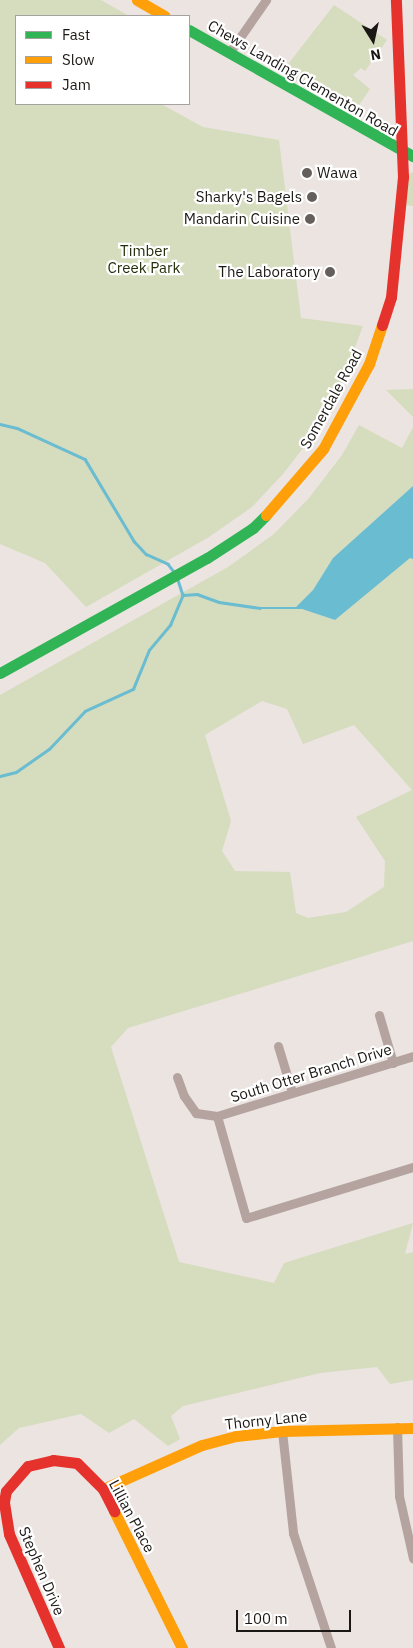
<!DOCTYPE html>
<style>
body{margin:0}
#map{position:relative;width:413px;height:1648px;overflow:hidden;background:#ebe4e0;font-family:"IBM Plex Sans",sans-serif}
div>[style]{position:absolute}
[style*='--x']{left:calc(var(--x)*1px);top:calc(var(--y)*1px);width:calc(var(--w)*1px);rotate:calc(var(--a)*1deg)}
.green>*{inset:0;background:#d6dcbe}
.water>*{inset:0;background:#6abcd1}
.stream>*{height:2.5px;margin:-1.25px;padding:0 1.25px;transform-origin:1.25px;border-radius:1.25px;background:#6abcd1}
.street>*{height:9px;margin:-4.5px;padding:0 4.5px;transform-origin:4.5px;border-radius:4.5px;background:#b4a39f}
.fast>*{height:11px;margin:-5.5px;padding:0 5.5px;transform-origin:5.5px;border-radius:5.5px;background:#30b455}
.slow>*{height:11px;margin:-5.5px;padding:0 5.5px;transform-origin:5.5px;border-radius:5.5px;background:#ff9f0a}
.jam>*{height:11px;margin:-5.5px;padding:0 5.5px;transform-origin:5.5px;border-radius:5.5px;background:#e5322d}
.dots>*{width:14px;height:14px;translate:-50% -50%;box-sizing:border-box;border:2px solid #fff;border-radius:50%}
span{translate:-50% -50%;white-space:nowrap;text-align:center;line-height:1.15;-webkit-text-stroke:4.5px #fff;paint-order:stroke}
.street-label{font-size:15px;color:#1b1714}
.poi-label{font-size:15px;color:#1b1714}
.left{translate:0 -50%;text-align:left}
.right{translate:-100% -50%;text-align:right}
.park-label{font-size:15px;color:#252e0b}
.legend{position:absolute;left:15px;top:15px;width:175px;height:90px;box-sizing:border-box;background:#fff;border:1px solid #a4a2a1;margin:0;padding:6px 9px;list-style:none;font-size:15px;color:#1b1714}
.legend li{display:flex;align-items:center;gap:10px;height:25px}
.legend b{width:25px;border:1px solid #a4a2a1}
.north{position:absolute;left:348px;top:15px;width:50px;height:50px;-webkit-text-stroke:4px #fff;paint-order:stroke;rotate:170deg;font-size:14px;font-weight:700;line-height:20px;text-align:center;color:#1b1714}
.north::after{content:'';display:block;margin:auto;width:18px;height:22px;background:#1b1714;clip-path:polygon(50% 0,100% 100%,50% 72%,0 100%)}
.scale{position:absolute;left:236px;top:1610px;width:115px;height:22px;box-sizing:border-box;border:2px solid #1b1714;border-top:0;padding-left:6px;font-size:15px;line-height:18px;white-space:nowrap;color:#1b1714;-webkit-text-stroke:4px #fff;paint-order:stroke}
</style>
<div id="map">
<div class="green">
<i style="clip-path:polygon(0 0,101px 0,129px 16px,16px 16px,16px 104px,161px 104px,203px 127px,279px 140px,301px 318px,363px 326px,340px 387px,313px 435px,283px 474px,252px 507px,209px 537px,86px 607px,45px 563px,0 544px)"></i>
<i style="clip-path:polygon(334px 5px,387px 40px,365px 71px,361px 68px,353px 75px,370px 89px,353px 114px,282px 72px)"></i>
<i style="clip-path:polygon(413px 172px,413px 206px,406px 205px,409px 174px)"></i>
<i style="clip-path:polygon(413px 389px,413px 417px,386px 390px)"></i>
<i style="clip-path:polygon(evenodd,359px 425px,402px 448px,413px 427px,413px 486px,333px 558px,313px 590px,296px 607px,335px 620px,410px 557px,413px 559px,413px 941px,128px 1028px,111px 1047px,179px 1262px,274px 1283px,284px 1263px,413px 1223px,405px 1254px,413px 1252px,413px 1380px,390px 1384px,377px 1367px,320px 1373px,183px 1406px,171px 1416px,180px 1439px,168px 1446px,134px 1419px,109px 1433px,81px 1414px,19px 1428px,0 1445px,0 695px,228px 567px,274px 534px,309px 498px,342px 455px,359px 425px,262px 701px,287px 709px,303px 744px,354px 725px,412px 790px,356px 817px,385px 861px,384px 887px,346px 912px,308px 918px,296px 913px,290px 872px,235px 871px,222px 851px,231px 821px,205px 735px,262px 701px)"></i>
</div>
<div class="water">
<i style="clip-path:polygon(413px 486px,413px 559px,410px 558px,335px 620px,296px 607px,313px 590px,333px 558px)"></i>
</div>
<div class="stream">
<i style="--x:0;--y:424;--w:17;--a:13"></i>
<i style="--x:17;--y:428;--w:75;--a:24.5"></i>
<i style="--x:85;--y:459;--w:96;--a:59.1"></i>
<i style="--x:134;--y:541;--w:18;--a:47"></i>
<i style="--x:146;--y:554;--w:24;--a:24"></i>
<i style="--x:168;--y:564;--w:11;--a:52"></i>
<i style="--x:178;--y:580;--w:16;--a:72"></i>
<i style="--x:183;--y:595;--w:14;--a:-4"></i>
<i style="--x:197;--y:594;--w:23;--a:20"></i>
<i style="--x:219;--y:602;--w:41;--a:8.3"></i>
<i style="--x:260;--y:608;--w:42;--a:0"></i>
<i style="--x:0;--y:776;--w:16;--a:-14"></i>
<i style="--x:16;--y:772;--w:40;--a:-34.9"></i>
<i style="--x:49;--y:749;--w:52;--a:-46.5"></i>
<i style="--x:85;--y:711;--w:53;--a:-24.6"></i>
<i style="--x:133;--y:689;--w:42;--a:-67.7"></i>
<i style="--x:149;--y:650;--w:33;--a:-50"></i>
<i style="--x:170;--y:625;--w:33;--a:-67"></i>
</div>
<div class="street">
<i style="--x:229;--y:53;--w:65;--a:-55.1"></i>
<i style="--x:379;--y:1015;--w:50;--a:73.7"></i>
<i style="--x:278;--y:1046;--w:48;--a:73.1"></i>
<i style="--x:177;--y:1077;--w:20;--a:70"></i>
<i style="--x:184;--y:1096;--w:21;--a:55"></i>
<i style="--x:196;--y:1113;--w:21;--a:8"></i>
<i style="--x:217;--y:1116;--w:205;--a:-17"></i>
<i style="--x:217;--y:1116;--w:106;--a:74.1"></i>
<i style="--x:246;--y:1218;--w:175;--a:-17"></i>
<i style="--x:397;--y:1427;--w:69;--a:88.3"></i>
<i style="--x:399;--y:1496;--w:64;--a:77.3"></i>
<i style="--x:282;--y:1431;--w:103;--a:83.8"></i>
<i style="--x:293;--y:1533;--w:121;--a:71.7"></i>
</div>
<div class="fast">
<i style="--x:189;--y:30;--w:257;--a:29.4"></i>
<i style="--x:0;--y:673;--w:237;--a:-29.1"></i>
<i style="--x:207;--y:558;--w:55;--a:-33.1"></i>
<i style="--x:253;--y:528;--w:18;--a:-45"></i>
</div>
<div class="slow">
<i style="--x:137;--y:0;--w:32;--a:30"></i>
<i style="--x:266;--y:515;--w:87;--a:-49.2"></i>
<i style="--x:323;--y:449;--w:97;--a:-61.6"></i>
<i style="--x:369;--y:364;--w:41;--a:-71.6"></i>
<i style="--x:103;--y:1489;--w:108;--a:-24"></i>
<i style="--x:202;--y:1445;--w:35;--a:-15"></i>
<i style="--x:236;--y:1436;--w:46;--a:-6.2"></i>
<i style="--x:282;--y:1431;--w:131;--a:-1.3"></i>
<i style="--x:114;--y:1511;--w:153;--a:63.6"></i>
</div>
<div class="jam">
<i style="--x:382;--y:325;--w:29;--a:-72"></i>
<i style="--x:391;--y:297;--w:121;--a:-84.3"></i>
<i style="--x:403;--y:177;--w:177;--a:-92.3"></i>
<i style="--x:59;--y:1648;--w:124;--a:-113.7"></i>
<i style="--x:9;--y:1534;--w:32;--a:-99"></i>
<i style="--x:4;--y:1502;--w:11;--a:-80"></i>
<i style="--x:6;--y:1491;--w:33;--a:-49"></i>
<i style="--x:28;--y:1466;--w:26;--a:-13"></i>
<i style="--x:53;--y:1460;--w:24;--a:7"></i>
<i style="--x:77;--y:1463;--w:37;--a:45"></i>
<i style="--x:103;--y:1489;--w:25;--a:63"></i>
</div>
<div class="dots">
<i style="left:307px;top:173px;background:#645f5b"></i>
<i style="left:312px;top:197px;background:#645f5b"></i>
<i style="left:310px;top:219px;background:#645f5b"></i>
<i style="left:330px;top:272px;background:#645f5b"></i>
</div>
<div class="street-label">
<span style="left:303px;top:78px;rotate:30deg">Chews Landing Clementon Road</span>
<span style="left:331px;top:399px;rotate:-61deg">Somerdale Road</span>
<span style="left:311px;top:1073px;rotate:-17deg">South Otter Branch Drive</span>
<span style="left:266px;top:1420px;rotate:-6deg">Thorny Lane</span>
<span style="left:132px;top:1516px;rotate:62deg">Lillian Place</span>
<span style="left:42px;top:1571px;rotate:67deg">Stephen Drive</span>
</div>
<div class="poi-label">
<span class="left" style="left:317px;top:173px">Wawa</span>
<span class="right" style="left:302px;top:197px">Sharky's Bagels</span>
<span class="right" style="left:300px;top:219px">Mandarin Cuisine</span>
<span class="right" style="left:320px;top:272px">The Laboratory</span>
</div>
<div class="park-label">
<span style="left:144px;top:259px">Timber<br>Creek Park</span>
</div>
<ul class="legend">
<li><b style="height:6px;background:#30b455"></b>Fast</li>
<li><b style="height:6px;background:#ff9f0a"></b>Slow</li>
<li><b style="height:6px;background:#e5322d"></b>Jam</li>
</ul>
<div class="north">N</div>
<div class="scale">100 m</div>
</div>
